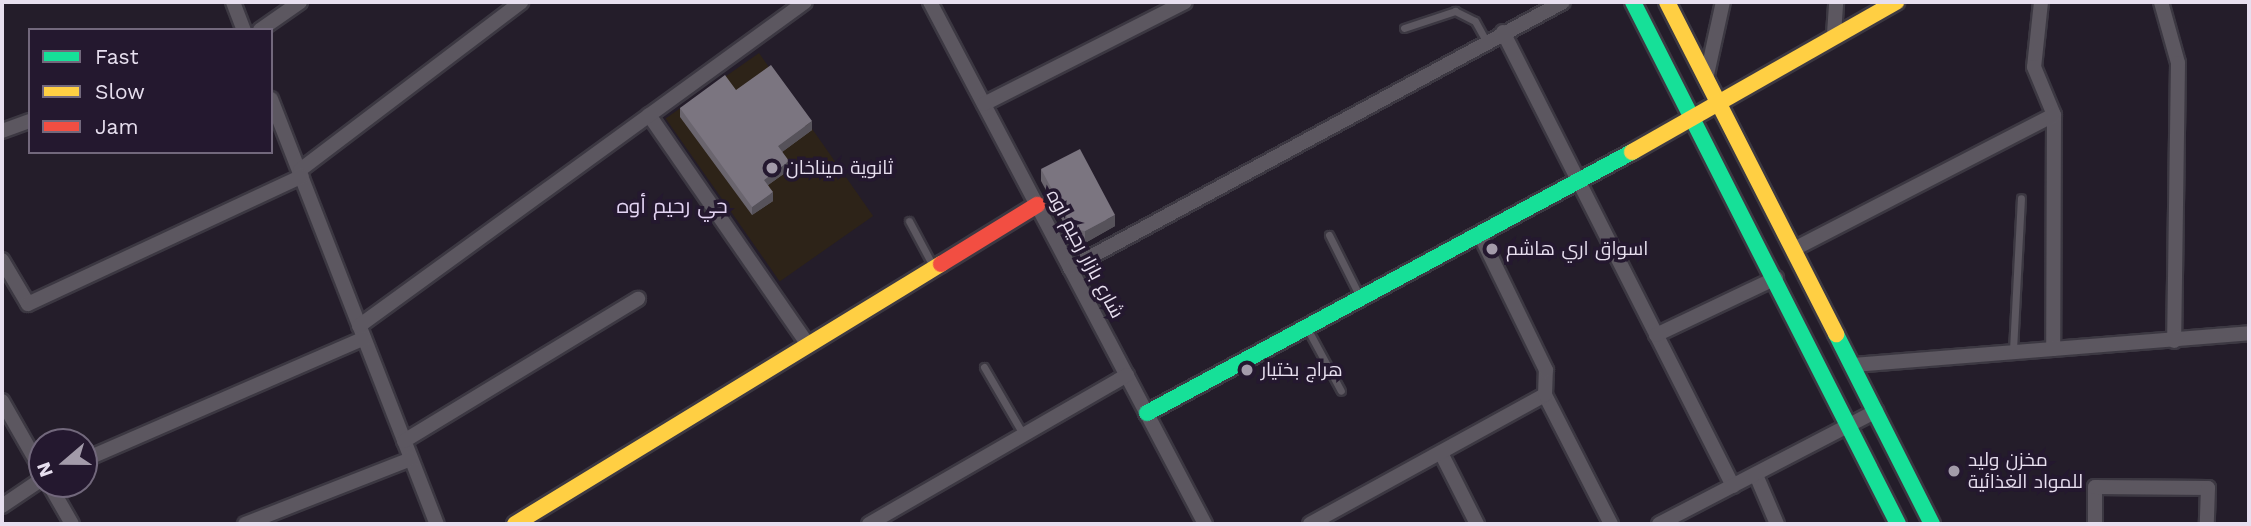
<!DOCTYPE html>
<meta charset="utf-8">
<style>
body{margin:0}
#map{position:relative;width:2251px;height:526px;overflow:hidden;background:#241d2a;font-family:"Work Sans",Cairo,sans-serif}
div>[style]{position:absolute}
[style*='--x']{left:calc(var(--x)*1px);top:calc(var(--y)*1px);width:calc(var(--w)*1px);rotate:calc(var(--a)*1deg)}
.education>*{inset:0;background:#2d2318;transform-origin:0 0}
.roads{filter:drop-shadow(2px 0 #3c3842) drop-shadow(-2px 0 #3c3842) drop-shadow(0 2px #3c3842) drop-shadow(0 -2px #3c3842)}
.lane>*{height:7px;margin:-3.5px;padding:0 3.5px;transform-origin:3.5px;border-radius:3.5px;background:#5c5760}
.street>*{height:14px;margin:-7px;padding:0 7px;transform-origin:7px;border-radius:7px;background:#5c5760}
.fast>*{height:16px;margin:-8px;padding:0 8px;transform-origin:8px;border-radius:8px;background:#16e098}
.slow>*{height:16px;margin:-8px;padding:0 8px;transform-origin:8px;border-radius:8px;background:#ffcf43}
.jam>*{height:16px;margin:-8px;padding:0 8px;transform-origin:8px;border-radius:8px;background:#f24e42}
.wall>*{inset:0;background:#6a656e}
.shaded-wall>*{inset:0;background:#56525a}
.building>*{inset:0;background:#7b7580}
.dots>*{width:19px;height:19px;translate:-50% -50%;box-sizing:border-box;border:4px solid #24182f;border-radius:50%}
span{translate:-50% -50%;white-space:nowrap;text-align:center;line-height:1.15;-webkit-text-stroke:7px #24182f;paint-order:stroke}
.poi-label{font-size:19px;color:#e7dfef}
.left{translate:0 -50%;text-align:left}
.street-label{font-size:19px;color:#e7dfef}
.neighbourhood-label{font-size:21px;color:#e2d3f2}
.frame{position:absolute;inset:0;border:4px solid #e7dfef;pointer-events:none}
.legend{position:absolute;left:28px;top:28px;width:245px;height:126px;box-sizing:border-box;background:#24182f;border:2px solid #72687c;margin:0;padding:9px 12px;list-style:none;font-size:21px;color:#e7dfef}
.legend li{display:flex;align-items:center;gap:14px;height:35px}
.legend b{width:35px;border:2px solid #72687c}
.north{position:absolute;left:28px;top:428px;width:70px;height:70px;box-sizing:border-box;background:#24182f;border:2px solid #72687c;border-radius:50%;rotate:250deg;font-size:19px;font-weight:700;line-height:28px;text-align:center;color:#e7dfef}
.north::after{content:'';display:block;margin:auto;width:24px;height:32px;background:#a39baa;clip-path:polygon(50% 0,100% 100%,50% 72%,0 100%)}
</style>
<div id="map">
<div class="education">
<i style="left:759px;top:53px;width:199px;height:114px;rotate:55deg"></i>
</div>
<div class="roads">
<div class="lane">
<i style="--x:1404;--y:28;--w:54;--a:-18.4"></i>
<i style="--x:1455;--y:11;--w:22;--a:27"></i>
<i style="--x:1475;--y:21;--w:23;--a:61"></i>
<i style="--x:909;--y:221;--w:51;--a:61.9"></i>
<i style="--x:1329;--y:235;--w:69;--a:63.4"></i>
<i style="--x:1308;--y:330;--w:69;--a:61.6"></i>
<i style="--x:2013;--y:350;--w:152;--a:-87"></i>
<i style="--x:984;--y:367;--w:78;--a:59.8"></i>
</div>
<div class="street">
<i style="--x:233;--y:2;--w:30;--a:69"></i>
<i style="--x:930;--y:2;--w:590;--a:62.22"></i>
<i style="--x:2041;--y:2;--w:65;--a:96.1"></i>
<i style="--x:2034;--y:67;--w:52;--a:67.4"></i>
<i style="--x:2054;--y:115;--w:234;--a:90.2"></i>
<i style="--x:2161;--y:2;--w:63;--a:74.4"></i>
<i style="--x:2178;--y:63;--w:278;--a:90.8"></i>
<i style="--x:260;--y:30;--w:49;--a:-35"></i>
<i style="--x:1503;--y:32;--w:509;--a:63.13"></i>
<i style="--x:1834;--y:34;--w:32;--a:-86"></i>
<i style="--x:1706;--y:79;--w:79;--a:-77.6"></i>
<i style="--x:271;--y:99;--w:456;--a:68.7"></i>
<i style="--x:984;--y:104;--w:225;--a:-26.9"></i>
<i style="--x:649;--y:115;--w:277;--a:55.3"></i>
<i style="--x:2;--y:131;--w:30;--a:-20"></i>
<i style="--x:300;--y:170;--w:278;--a:-37.2"></i>
<i style="--x:1796;--y:248;--w:290;--a:-27.3"></i>
<i style="--x:2;--y:260;--w:51;--a:59.4"></i>
<i style="--x:28;--y:304;--w:302;--a:-25"></i>
<i style="--x:1070;--y:268;--w:560;--a:-28.35"></i>
<i style="--x:359;--y:326;--w:551;--a:-36"></i>
<i style="--x:1656;--y:335;--w:133;--a:-25.4"></i>
<i style="--x:1854;--y:365;--w:396;--a:-4.6"></i>
<i style="--x:1545;--y:395;--w:145;--a:62.9"></i>
<i style="--x:2;--y:401;--w:81;--a:60.3"></i>
<i style="--x:404;--y:441;--w:274;--a:-31.3"></i>
<i style="--x:1441;--y:453;--w:80;--a:63.1"></i>
<i style="--x:84;--y:460;--w:305;--a:-23.5"></i>
<i style="--x:1756;--y:475;--w:53;--a:66.8"></i>
<i style="--x:49;--y:484;--w:46;--a:60.1"></i>
<i style="--x:2;--y:506;--w:48;--a:-34"></i>
<i style="--x:245;--y:524;--w:178;--a:-21.4"></i>
<i style="--x:869;--y:524;--w:298;--a:-30"></i>
<i style="--x:1310;--y:524;--w:268;--a:-28.8"></i>
<i style="--x:1545;--y:395;--w:25;--a:-88"></i>
<i style="--x:1546;--y:370;--w:148;--a:-116"></i>
<i style="--x:1659;--y:524;--w:245;--a:-27.5"></i>
<i style="--x:2095;--y:524;--w:37;--a:-90"></i>
<i style="--x:2095;--y:487;--w:113;--a:0.5"></i>
<i style="--x:2208;--y:488;--w:36;--a:92"></i>
</div>
<div class="fast">
<i style="--x:1633;--y:2;--w:585;--a:63.08"></i>
<i style="--x:1836;--y:334;--w:213;--a:63.2"></i>
<i style="--x:1147;--y:413;--w:551;--a:-28.29"></i>
</div>
<div class="slow">
<i style="--x:1667;--y:2;--w:373;--a:63"></i>
<i style="--x:1632;--y:152;--w:304;--a:-29.6"></i>
<i style="--x:515;--y:524;--w:499;--a:-31.4"></i>
</div>
<div class="jam">
<i style="--x:941;--y:264;--w:113;--a:-31.6"></i>
</div>
</div>
<div class="wall">
<i style="clip-path:polygon(736px 90px,812px 130px,782px 152px,789px 170px,768px 185px,773px 201px,752px 215px,680px 117px,680px 108px)"></i>
<i style="clip-path:polygon(1041px 169px,1115px 226px,1085px 243px,1073px 240px,1041px 181px)"></i>
</div>
<div class="shaded-wall">
<i style="clip-path:polygon(812px 121px,812px 130px,778px 155px,778px 146px)"></i>
<i style="clip-path:polygon(789px 161px,789px 170px,764px 188px,764px 180px)"></i>
<i style="clip-path:polygon(773px 192px,773px 201px,752px 215px,752px 207px)"></i>
<i style="clip-path:polygon(1115px 215px,1115px 226px,1085px 243px,1085px 231px)"></i>
</div>
<div class="building">
<i style="clip-path:polygon(771px 65px,812px 121px,778px 146px,789px 161px,764px 180px,773px 192px,752px 207px,680px 108px,725px 75px,736px 90px)"></i>
<i style="clip-path:polygon(1080px 149px,1115px 215px,1085px 231px,1073px 229px,1041px 169px)"></i>
</div>
<div class="dots">
<i style="left:772px;top:168px;background:#a39baa"></i>
<i style="left:1492px;top:249px;background:#a39baa"></i>
<i style="left:1247px;top:370px;background:#a39baa"></i>
<i style="left:1954px;top:471px;background:#a39baa"></i>
</div>
<div class="poi-label">
<span class="left" style="left:786px;top:168px">ثانوية ميناخان</span>
<span class="left" style="left:1506px;top:249px">اسواق اري هاشم</span>
<span class="left" style="left:1261px;top:370px">هراج بختيار</span>
<span class="left" style="left:1968px;top:471px">مخزن وليد<br>للمواد الغذائية</span>
</div>
<div class="street-label">
<span style="left:1085px;top:254px;rotate:62deg">شارع بازار رحيم اوه</span>
</div>
<div class="neighbourhood-label">
<span style="left:672px;top:206px">حي رحيم أوه</span>
</div>
<div class="frame"></div>
<ul class="legend">
<li><b style="height:9px;background:#16e098"></b>Fast</li>
<li><b style="height:9px;background:#ffcf43"></b>Slow</li>
<li><b style="height:9px;background:#f24e42"></b>Jam</li>
</ul>
<div class="north">N</div>
</div>
